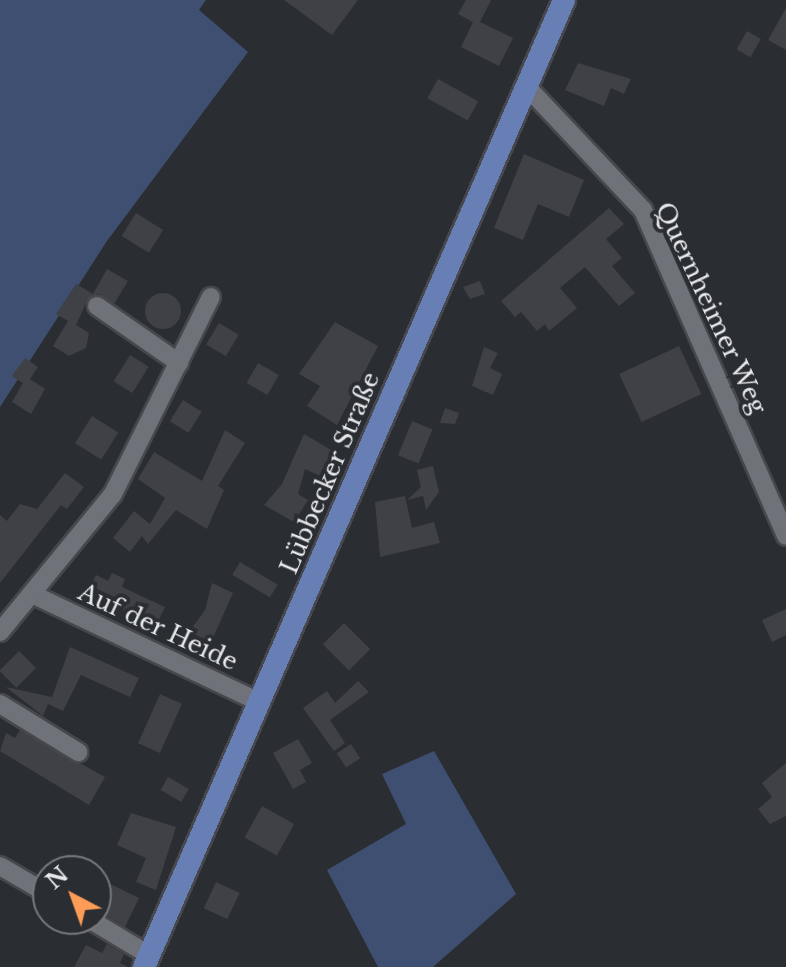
<!DOCTYPE html>
<meta charset="utf-8">
<style>
body{margin:0}
#map{position:relative;width:786px;height:967px;overflow:hidden;background:#2a2d32;font-family:"Libre Baskerville",serif}
div>[style]{position:absolute}
[style*='--x']{left:calc(var(--x)*1px);top:calc(var(--y)*1px);width:calc(var(--w)*1px);rotate:calc(var(--a)*1deg)}
.green>*{inset:0;background:#3f4f71}
.building>*{inset:0;background:#3f4147;transform-origin:0 0}
.round{border-radius:50%}
.roads{filter:drop-shadow(2px 0 #46484d) drop-shadow(-2px 0 #46484d) drop-shadow(0 2px #46484d) drop-shadow(0 -2px #46484d)}
.minor>*{height:18px;margin:-9px;padding:0 9px;transform-origin:9px;border-radius:9px;background:#6f7278}
.major>*{height:22px;margin:-11px;padding:0 11px;transform-origin:11px;border-radius:11px;background:#677fb4}
span{translate:-50% -50%;white-space:nowrap;text-align:center;line-height:1.15;-webkit-text-stroke:8px #2a2d32;paint-order:stroke}
.street-label{font-size:24px;color:#e7e9ed}
.north{position:absolute;left:32px;top:855px;width:80px;height:80px;box-sizing:border-box;background:#2a2d32;border:2px solid #76787d;border-radius:50%;rotate:319deg;font-size:22px;font-weight:700;line-height:32px;text-align:center;color:#e7e9ed}
.north::after{content:'';display:block;margin:auto;width:28px;height:36px;background:#fd9c56;clip-path:polygon(50% 0,100% 100%,50% 72%,0 100%)}
</style>
<div id="map">
<div class="green">
<i style="clip-path:polygon(0 0,206px 0,199px 10px,248px 52px,107px 241px,0 407px)"></i>
<i style="clip-path:polygon(434px 751px,516px 894px,433px 967px,378px 967px,327px 870px,406px 824px,382px 774px)"></i>
</div>
<div class="building">
<i style="clip-path:polygon(284px 0,358px 0,332px 35px)"></i>
<i style="clip-path:polygon(466px 0,491px 0,480px 22px,513px 38px,499px 66px,461px 47px,473px 22px,458px 14px)"></i>
<i style="clip-path:polygon(786px 8px,786px 50px,768px 40px)"></i>
<i style="left:747px;top:31px;width:16px;height:21px;rotate:30deg"></i>
<i style="clip-path:polygon(578px 63px,631px 79px,624px 94px,611px 88px,604px 106px,565px 90px)"></i>
<i style="left:438px;top:79px;width:46px;height:22px;rotate:29deg"></i>
<i style="clip-path:polygon(524px 154px,584px 180px,569px 217px,538px 204px,523px 240px,494px 228px)"></i>
<i style="clip-path:polygon(609px 208px,624px 224px,606px 239px,622px 258px,612px 266px,635px 293px,619px 306px,585px 267px,560px 288px,577px 308px,549px 331px,545px 324px,537px 331px,521px 312px,515px 317px,501px 301px)"></i>
<i style="left:136px;top:213px;width:32px;height:27px;rotate:32deg"></i>
<i style="clip-path:polygon(107px 269px,128px 281px,114px 304px,99px 294px,88px 299px,76px 325px,89px 333px,86px 348px,69px 356px,53px 346px,68px 321px,56px 314px,76px 284px,93px 294px)"></i>
<i style="clip-path:polygon(480px 281px,485px 294px,470px 299px,463px 287px)"></i>
<i class="round" style="left:145px;top:293px;width:36px;height:36px"></i>
<i style="clip-path:polygon(335px 322px,378px 346px,337px 425px,307px 406px,320px 386px,299px 374px)"></i>
<i style="left:219px;top:323px;width:23px;height:25px;rotate:31deg"></i>
<i style="left:679px;top:346px;width:53px;height:66px;rotate:65deg"></i>
<i style="clip-path:polygon(484px 347px,498px 353px,490px 368px,502px 374px,493px 395px,472px 386px)"></i>
<i style="left:130px;top:355px;width:22px;height:31px;rotate:32deg"></i>
<i style="clip-path:polygon(25px 358px,38px 367px,30px 379px,45px 389px,31px 414px,12px 402px,23px 383px,12px 376px)"></i>
<i style="left:258px;top:363px;width:24px;height:23px;rotate:30deg"></i>
<i style="left:183px;top:400px;width:22px;height:25px;rotate:32deg"></i>
<i style="clip-path:polygon(445px 408px,459px 413px,455px 424px,440px 423px)"></i>
<i style="left:92px;top:416px;width:31px;height:32px;rotate:32deg"></i>
<i style="left:412px;top:421px;width:22px;height:37px;rotate:22deg"></i>
<i style="clip-path:polygon(225px 430px,245px 443px,218px 486px,224px 490px,207px 529px,176px 510px,148px 544px,142px 536px,130px 552px,113px 538px,134px 511px,150px 524px,165px 498px,138px 479px,154px 452px,202px 481px)"></i>
<i style="clip-path:polygon(304px 434px,338px 454px,327px 479px,305px 469px,298px 494px,308px 500px,294px 522px,264px 505px,282px 484px)"></i>
<i style="clip-path:polygon(433px 466px,439px 492px,426px 510px,423px 496px,407px 500px,421px 487px,417px 470px)"></i>
<i style="clip-path:polygon(65px 473px,84px 487px,67px 509px,61px 505px,0 583px,0 515px,7px 521px,20px 504px,37px 509px)"></i>
<i style="clip-path:polygon(405px 496px,412px 528px,434px 522px,440px 543px,380px 557px,375px 502px)"></i>
<i style="left:240px;top:562px;width:44px;height:15px;rotate:31deg"></i>
<i style="clip-path:polygon(112px 573px,125px 579px,122px 587px,165px 607px,156px 626px,87px 594px,96px 575px,108px 581px)"></i>
<i style="clip-path:polygon(212px 583px,233px 593px,211px 642px,189px 632px,205px 610px)"></i>
<i style="clip-path:polygon(786px 609px,786px 635px,772px 642px,762px 620px)"></i>
<i style="left:344px;top:623px;width:37px;height:30px;rotate:45deg"></i>
<i style="clip-path:polygon(70px 647px,139px 678px,130px 697px,81px 675px,63px 711px,48px 704px,43px 716px,6px 687px,52px 697px)"></i>
<i style="left:19px;top:651px;width:24px;height:28px;rotate:45deg"></i>
<i style="clip-path:polygon(358px 681px,369px 692px,330px 720px,345px 743px,334px 751px,303px 708px,327px 691px,335px 703px)"></i>
<i style="left:160px;top:694px;width:24px;height:54px;rotate:24deg"></i>
<i style="clip-path:polygon(20px 730px,105px 777px,89px 805px,0 751px,6px 733px,15px 738px)"></i>
<i style="clip-path:polygon(298px 739px,312px 763px,300px 770px,306px 782px,293px 789px,273px 753px)"></i>
<i style="left:351px;top:744px;width:17px;height:17px;rotate:57deg"></i>
<i style="clip-path:polygon(786px 763px,786px 816px,770px 824px,758px 809px,772px 797px,762px 783px)"></i>
<i style="left:168px;top:777px;width:24px;height:15px;rotate:30deg"></i>
<i style="left:262px;top:806px;width:37px;height:36px;rotate:29deg"></i>
<i style="clip-path:polygon(131px 813px,176px 827px,156px 890px,136px 882px,146px 858px,117px 845px)"></i>
<i style="clip-path:polygon(96px 877px,139px 898px,125px 927px,96px 909px)"></i>
<i style="left:216px;top:882px;width:26px;height:29px;rotate:25deg"></i>
<i style="clip-path:polygon(107px 944px,124px 954px,120px 963px,128px 967px,74px 967px,86px 945px,102px 953px)"></i>
</div>
<div class="roads">
<div class="minor">
<i style="--x:527;--y:87;--w:169;--a:46.7"></i>
<i style="--x:643;--y:210;--w:356;--a:66.3"></i>
<i style="--x:97;--y:306;--w:100;--a:34.8"></i>
<i style="--x:36;--y:596;--w:247;--a:25.4"></i>
<i style="--x:0;--y:632;--w:178;--a:-50.7"></i>
<i style="--x:113;--y:494;--w:220;--a:-63.6"></i>
<i style="--x:0;--y:704;--w:92;--a:31.6"></i>
<i style="--x:0;--y:866;--w:56;--a:30.3"></i>
<i style="--x:89;--y:919;--w:70;--a:31"></i>
</div>
<div class="major">
<i style="--x:144;--y:967;--w:1054;--a:-66.52"></i>
</div>
</div>
<div class="street-label">
<span style="left:711px;top:308px;rotate:65deg">Quernheimer Weg</span>
<span style="left:330px;top:473px;rotate:-67deg">Lübbecker Straße</span>
<span style="left:158px;top:627px;rotate:25deg">Auf der Heide</span>
</div>
<div class="north">N</div>
</div>
